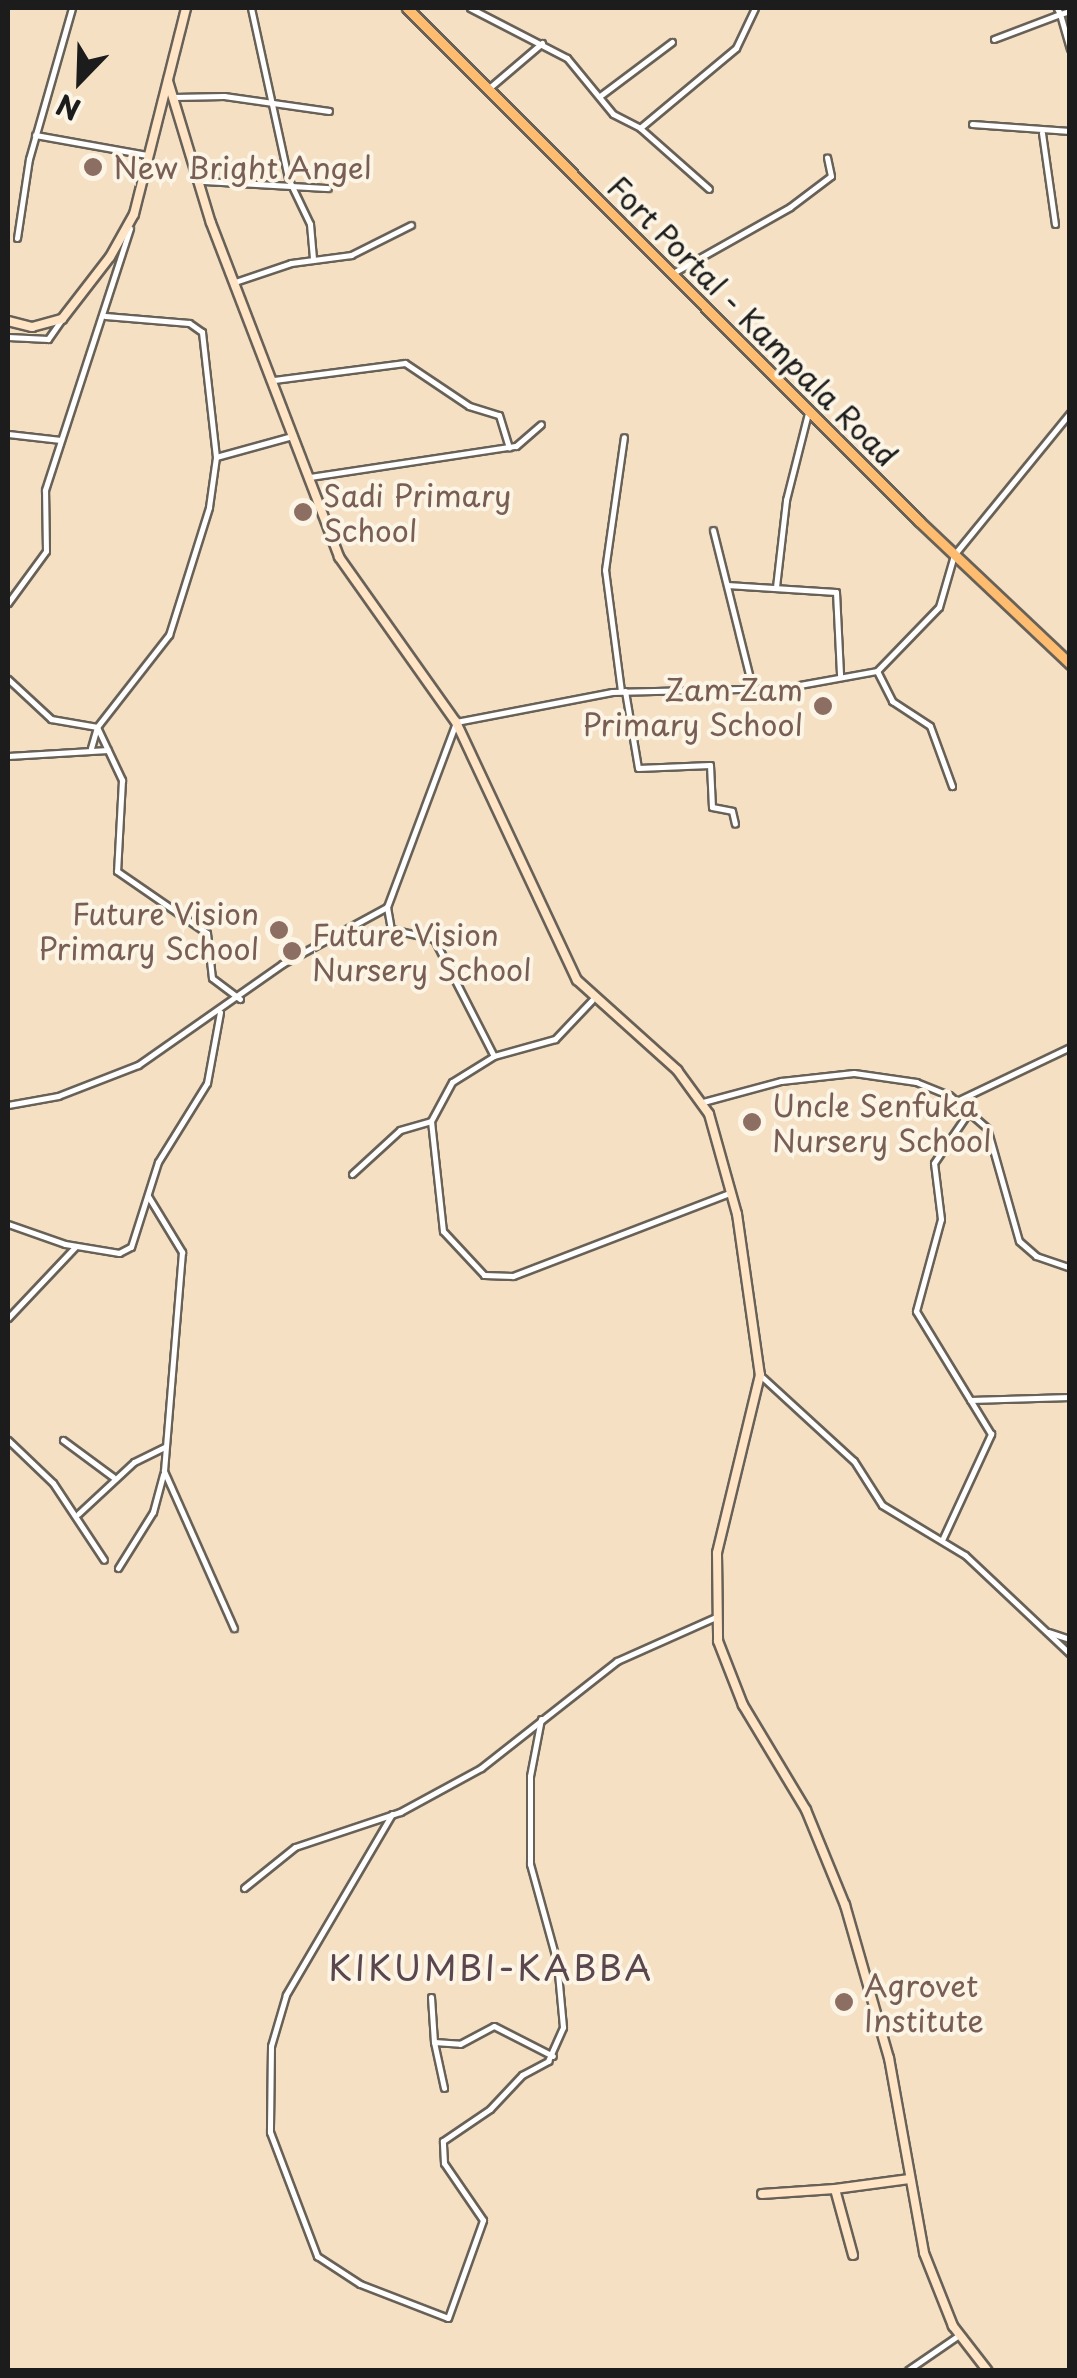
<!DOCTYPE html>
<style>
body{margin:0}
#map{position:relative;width:1077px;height:2378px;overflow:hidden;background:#f5e0c4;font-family:"Playpen Sans",sans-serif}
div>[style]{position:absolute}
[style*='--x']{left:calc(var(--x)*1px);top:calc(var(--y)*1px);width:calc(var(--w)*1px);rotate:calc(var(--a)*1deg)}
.roads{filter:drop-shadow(2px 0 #686157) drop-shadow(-2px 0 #686157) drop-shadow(0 2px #686157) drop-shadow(0 -2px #686157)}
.street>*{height:5px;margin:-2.5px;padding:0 2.5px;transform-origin:2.5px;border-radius:2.5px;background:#fff}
.secondary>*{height:8px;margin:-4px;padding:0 4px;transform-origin:4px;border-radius:4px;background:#ffe4c6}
.primary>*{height:9px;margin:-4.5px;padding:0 4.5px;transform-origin:4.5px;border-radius:4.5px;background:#febc70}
.dots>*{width:28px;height:28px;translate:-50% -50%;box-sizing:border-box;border:5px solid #fcf5e5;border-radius:50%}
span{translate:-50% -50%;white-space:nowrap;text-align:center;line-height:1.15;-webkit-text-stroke:8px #fcf5e5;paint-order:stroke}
.education-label{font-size:30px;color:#785e54}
.left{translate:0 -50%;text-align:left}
.right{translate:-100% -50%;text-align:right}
.street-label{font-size:30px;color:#1c1c1c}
.quarter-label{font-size:35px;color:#5a464e;letter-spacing:2.5px}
.frame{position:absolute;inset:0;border:10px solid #1c1c1c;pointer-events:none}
.north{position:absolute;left:30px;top:30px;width:100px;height:100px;-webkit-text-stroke:8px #fcf5e5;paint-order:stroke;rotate:203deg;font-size:28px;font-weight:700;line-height:40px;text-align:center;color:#1c1c1c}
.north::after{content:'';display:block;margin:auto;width:35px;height:45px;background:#1c1c1c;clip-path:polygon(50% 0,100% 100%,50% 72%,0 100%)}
</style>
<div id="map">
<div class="roads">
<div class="street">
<i style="--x:251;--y:8;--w:174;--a:77.7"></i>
<i style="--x:288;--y:178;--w:51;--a:64.4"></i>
<i style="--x:310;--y:224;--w:35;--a:85"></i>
<i style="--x:470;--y:8;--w:109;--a:27.3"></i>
<i style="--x:567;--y:58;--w:72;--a:50.6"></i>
<i style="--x:613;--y:114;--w:30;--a:27"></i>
<i style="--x:640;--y:128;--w:125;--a:-39.8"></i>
<i style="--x:736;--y:48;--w:44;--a:-64.6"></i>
<i style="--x:1070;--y:11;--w:10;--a:163"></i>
<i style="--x:1060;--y:14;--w:36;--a:74"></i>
<i style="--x:994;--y:39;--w:71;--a:-20.7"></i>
<i style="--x:1060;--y:14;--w:7;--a:-117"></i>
<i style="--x:488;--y:89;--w:71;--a:-40.4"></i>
<i style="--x:600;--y:96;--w:90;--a:-36.9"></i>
<i style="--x:174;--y:97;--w:50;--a:-1.1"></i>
<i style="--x:224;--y:96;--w:106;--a:8.1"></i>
<i style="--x:972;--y:124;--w:98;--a:4.1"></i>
<i style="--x:640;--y:128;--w:92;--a:41.5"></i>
<i style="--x:1042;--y:133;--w:92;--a:81.9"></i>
<i style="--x:35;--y:135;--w:114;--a:10.1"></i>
<i style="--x:202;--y:181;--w:126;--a:3.2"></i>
<i style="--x:17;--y:238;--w:80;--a:-81.4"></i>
<i style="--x:29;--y:159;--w:157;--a:-74.1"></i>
<i style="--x:673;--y:273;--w:134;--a:-29.4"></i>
<i style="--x:790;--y:207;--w:51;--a:-37.1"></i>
<i style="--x:831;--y:176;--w:19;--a:-102"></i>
<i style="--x:235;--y:282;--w:59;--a:-18.7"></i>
<i style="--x:291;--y:263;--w:61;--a:-7.6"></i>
<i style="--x:351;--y:255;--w:67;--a:-26.6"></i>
<i style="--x:8;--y:337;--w:40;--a:2.9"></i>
<i style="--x:48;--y:339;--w:24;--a:-55"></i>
<i style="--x:274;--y:380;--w:132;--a:-7.4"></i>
<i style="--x:405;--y:363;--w:77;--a:33.9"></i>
<i style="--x:469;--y:406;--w:31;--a:17"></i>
<i style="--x:499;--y:415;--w:34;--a:73"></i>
<i style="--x:8;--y:434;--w:53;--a:6.5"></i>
<i style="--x:216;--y:457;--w:79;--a:-15.4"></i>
<i style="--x:310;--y:477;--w:208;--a:-8.6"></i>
<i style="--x:516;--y:446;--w:33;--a:-41"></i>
<i style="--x:713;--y:530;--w:161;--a:76"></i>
<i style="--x:727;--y:585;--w:109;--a:3.7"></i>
<i style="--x:836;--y:592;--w:83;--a:87.2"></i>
<i style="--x:776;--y:587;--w:88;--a:-83.4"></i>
<i style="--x:786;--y:500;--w:90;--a:-75.8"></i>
<i style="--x:8;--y:603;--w:64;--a:-53.8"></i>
<i style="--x:46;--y:551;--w:61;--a:-90.9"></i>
<i style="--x:45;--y:490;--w:275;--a:-72"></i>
<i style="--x:877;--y:671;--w:34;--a:63"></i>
<i style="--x:892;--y:701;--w:45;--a:33.3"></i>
<i style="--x:930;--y:726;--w:64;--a:69.9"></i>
<i style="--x:8;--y:679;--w:59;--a:42.9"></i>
<i style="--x:51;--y:719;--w:47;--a:9.9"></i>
<i style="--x:97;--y:727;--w:59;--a:64.7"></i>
<i style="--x:122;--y:780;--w:91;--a:93.1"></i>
<i style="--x:117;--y:871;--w:109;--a:34.6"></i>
<i style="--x:207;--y:933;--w:45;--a:83.7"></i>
<i style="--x:212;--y:978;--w:35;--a:37"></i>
<i style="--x:621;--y:691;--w:122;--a:-97.5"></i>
<i style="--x:605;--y:570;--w:134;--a:-81.9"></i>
<i style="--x:625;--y:691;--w:78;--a:80.4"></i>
<i style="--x:638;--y:768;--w:72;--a:-2.4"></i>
<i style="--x:710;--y:765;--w:42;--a:87.3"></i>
<i style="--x:712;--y:807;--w:20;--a:11"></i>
<i style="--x:732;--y:811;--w:13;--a:77"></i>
<i style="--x:91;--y:748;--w:22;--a:-74"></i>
<i style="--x:97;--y:727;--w:117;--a:-52"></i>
<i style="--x:169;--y:635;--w:134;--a:-72.6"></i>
<i style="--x:209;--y:507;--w:50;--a:-82"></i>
<i style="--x:216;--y:457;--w:126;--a:-96.4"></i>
<i style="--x:202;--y:332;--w:16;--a:-145"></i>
<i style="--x:189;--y:323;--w:84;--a:-175.2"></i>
<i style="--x:8;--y:756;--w:100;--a:-3.4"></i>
<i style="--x:387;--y:907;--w:22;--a:80"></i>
<i style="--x:391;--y:929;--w:44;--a:13.1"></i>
<i style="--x:434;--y:939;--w:131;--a:62.9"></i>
<i style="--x:592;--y:1000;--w:54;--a:133.5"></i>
<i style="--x:555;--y:1039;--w:63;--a:164.4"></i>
<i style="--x:494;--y:1056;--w:49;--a:148.2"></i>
<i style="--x:452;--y:1082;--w:44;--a:118.3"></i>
<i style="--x:431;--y:1121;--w:111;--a:83.8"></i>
<i style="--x:443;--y:1231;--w:60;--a:47"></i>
<i style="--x:484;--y:1275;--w:29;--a:2"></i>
<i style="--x:513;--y:1276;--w:231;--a:-21"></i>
<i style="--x:959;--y:1100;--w:123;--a:-25.5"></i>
<i style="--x:703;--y:1102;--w:81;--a:-15.1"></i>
<i style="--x:781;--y:1081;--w:73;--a:-6.3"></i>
<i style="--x:854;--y:1073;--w:63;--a:8.3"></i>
<i style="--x:916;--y:1082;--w:35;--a:22"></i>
<i style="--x:949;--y:1095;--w:50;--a:41"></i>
<i style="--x:987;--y:1128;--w:117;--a:74.2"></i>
<i style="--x:1019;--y:1241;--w:23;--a:41"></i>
<i style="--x:1036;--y:1256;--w:36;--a:19"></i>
<i style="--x:8;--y:1105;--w:51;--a:-10.2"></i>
<i style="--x:58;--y:1096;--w:86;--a:-21.2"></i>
<i style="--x:138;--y:1065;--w:176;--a:-35"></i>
<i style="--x:282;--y:964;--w:119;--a:-28.5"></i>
<i style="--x:387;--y:907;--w:197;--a:-69.5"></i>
<i style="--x:456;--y:722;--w:159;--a:-10.9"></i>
<i style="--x:612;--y:692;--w:171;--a:-1.3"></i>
<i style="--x:783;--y:688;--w:96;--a:-10.3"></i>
<i style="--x:877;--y:671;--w:89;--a:-45.9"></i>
<i style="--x:939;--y:607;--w:54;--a:-73.9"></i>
<i style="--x:954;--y:555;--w:183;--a:-50.8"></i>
<i style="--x:352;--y:1174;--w:65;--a:-42.5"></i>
<i style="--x:400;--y:1130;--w:32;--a:-16"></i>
<i style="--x:148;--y:1196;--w:66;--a:58.7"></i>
<i style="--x:182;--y:1252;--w:220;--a:94.7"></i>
<i style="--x:164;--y:1471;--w:172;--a:66"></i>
<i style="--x:8;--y:1224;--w:60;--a:19.3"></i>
<i style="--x:65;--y:1244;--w:55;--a:9.5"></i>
<i style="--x:119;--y:1253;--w:13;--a:-27"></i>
<i style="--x:131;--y:1247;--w:89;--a:-72.4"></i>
<i style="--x:158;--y:1162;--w:93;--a:-58.2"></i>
<i style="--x:207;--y:1083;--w:72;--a:-79.6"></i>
<i style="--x:8;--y:1318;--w:99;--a:-46.6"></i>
<i style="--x:760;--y:1375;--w:127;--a:42.5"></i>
<i style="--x:854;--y:1461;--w:52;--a:57.5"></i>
<i style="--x:882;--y:1505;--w:97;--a:31.1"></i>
<i style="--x:965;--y:1555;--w:144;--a:43.3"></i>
<i style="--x:970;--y:1400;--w:100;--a:-1.7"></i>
<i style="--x:8;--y:1440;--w:62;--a:43.7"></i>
<i style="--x:53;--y:1483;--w:92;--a:56.5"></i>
<i style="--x:63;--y:1440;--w:62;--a:36.5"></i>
<i style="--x:78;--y:1514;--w:76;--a:-42.9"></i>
<i style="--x:134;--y:1462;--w:34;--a:-26"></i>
<i style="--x:943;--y:1538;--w:115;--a:-65.2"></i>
<i style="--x:991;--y:1434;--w:144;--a:-121.4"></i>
<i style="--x:916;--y:1311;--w:95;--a:-74.8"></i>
<i style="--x:941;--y:1219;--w:56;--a:-97.1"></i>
<i style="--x:934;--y:1163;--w:64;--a:-55.8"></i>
<i style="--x:118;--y:1568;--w:66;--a:-58"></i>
<i style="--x:153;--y:1512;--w:39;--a:-75"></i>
<i style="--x:1048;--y:1632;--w:23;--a:18"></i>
<i style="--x:392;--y:1814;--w:210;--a:120.4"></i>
<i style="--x:286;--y:1995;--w:53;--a:106.4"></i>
<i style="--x:271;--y:2046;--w:86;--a:90.7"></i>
<i style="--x:270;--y:2132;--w:133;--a:69.2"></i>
<i style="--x:317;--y:2256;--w:51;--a:33.1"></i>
<i style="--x:360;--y:2284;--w:94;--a:21.1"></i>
<i style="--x:448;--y:2318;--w:104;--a:-70.3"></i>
<i style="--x:483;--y:2220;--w:69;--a:-124.4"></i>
<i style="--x:444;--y:2163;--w:22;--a:-93"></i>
<i style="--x:443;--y:2141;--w:57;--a:-34.2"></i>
<i style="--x:490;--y:2109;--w:47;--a:-46.7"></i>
<i style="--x:522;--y:2075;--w:30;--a:-28"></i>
<i style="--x:548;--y:2061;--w:37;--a:-66"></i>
<i style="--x:563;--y:2027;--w:65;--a:-95.3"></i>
<i style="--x:557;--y:1962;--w:102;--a:-105.4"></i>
<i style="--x:530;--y:1864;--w:88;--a:-90"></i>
<i style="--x:530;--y:1776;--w:58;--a:-79.1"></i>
<i style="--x:244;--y:1888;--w:65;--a:-38.8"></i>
<i style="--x:295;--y:1847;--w:111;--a:-18.4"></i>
<i style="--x:400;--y:1812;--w:92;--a:-28.5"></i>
<i style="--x:481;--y:1768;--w:173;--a:-38.2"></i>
<i style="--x:617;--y:1661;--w:108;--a:-24"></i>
<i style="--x:431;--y:1997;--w:45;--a:86.2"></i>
<i style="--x:434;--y:2042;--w:26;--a:4"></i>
<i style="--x:460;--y:2044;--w:38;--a:-28"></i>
<i style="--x:494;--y:2026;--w:66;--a:27"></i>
<i style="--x:434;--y:2042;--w:47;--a:77.7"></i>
<i style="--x:908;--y:2370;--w:62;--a:-34.5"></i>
</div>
<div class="secondary">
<i style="--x:168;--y:81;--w:148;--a:73.2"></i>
<i style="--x:211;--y:223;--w:358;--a:69"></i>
<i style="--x:339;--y:557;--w:202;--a:54.7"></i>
<i style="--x:456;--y:722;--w:285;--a:64.9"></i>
<i style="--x:577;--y:980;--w:135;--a:42"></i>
<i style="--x:677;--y:1070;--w:54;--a:54"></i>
<i style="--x:709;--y:1114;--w:104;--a:74.4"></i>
<i style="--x:737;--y:1214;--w:163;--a:81.9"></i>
<i style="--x:760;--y:1375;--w:183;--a:103.6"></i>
<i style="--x:717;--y:1553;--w:88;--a:89.3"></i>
<i style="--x:718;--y:1641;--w:69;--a:68.7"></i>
<i style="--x:743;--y:1705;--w:122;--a:59"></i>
<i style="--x:806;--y:1810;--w:103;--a:67.7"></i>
<i style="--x:845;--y:1905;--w:159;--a:74"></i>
<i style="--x:889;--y:2058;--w:198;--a:79.8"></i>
<i style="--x:924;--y:2253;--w:79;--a:68.3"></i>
<i style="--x:953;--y:2326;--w:56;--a:52.3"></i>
<i style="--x:8;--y:321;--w:25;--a:14"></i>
<i style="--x:32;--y:327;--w:31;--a:-15"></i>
<i style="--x:62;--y:319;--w:78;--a:-52.3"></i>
<i style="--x:110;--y:257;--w:49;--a:-60.8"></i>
<i style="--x:134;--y:214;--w:212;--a:-75.8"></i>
<i style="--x:762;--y:2194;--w:73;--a:-3.9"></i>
<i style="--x:853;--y:2255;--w:68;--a:-105.3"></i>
<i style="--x:835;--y:2189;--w:75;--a:-7.7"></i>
</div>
<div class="primary">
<i style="--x:407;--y:8;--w:725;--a:45.06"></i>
<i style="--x:919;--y:521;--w:208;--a:43.4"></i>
</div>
</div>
<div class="dots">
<i style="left:93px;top:167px;background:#8d6e63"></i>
<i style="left:303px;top:512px;background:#8d6e63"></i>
<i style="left:823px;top:706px;background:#8d6e63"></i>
<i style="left:279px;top:930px;background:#8d6e63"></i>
<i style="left:292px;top:951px;background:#8d6e63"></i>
<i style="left:752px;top:1122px;background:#8d6e63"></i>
<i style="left:844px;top:2002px;background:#8d6e63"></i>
</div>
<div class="education-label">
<span class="left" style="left:113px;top:167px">New Bright Angel</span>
<span class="left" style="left:323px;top:512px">Sadi Primary<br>School</span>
<span class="right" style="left:803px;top:706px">Zam Zam<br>Primary School</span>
<span class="right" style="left:259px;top:930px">Future Vision<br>Primary School</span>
<span class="left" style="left:312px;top:951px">Future Vision<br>Nursery School</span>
<span class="left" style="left:772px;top:1122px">Uncle Senfuka<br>Nursery School</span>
<span class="left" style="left:864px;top:2002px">Agrovet<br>Institute</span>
</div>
<div class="street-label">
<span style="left:753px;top:321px;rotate:45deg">Fort Portal - Kampala Road</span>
</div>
<div class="quarter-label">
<span style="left:491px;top:1967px">KIKUMBI-KABBA</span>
</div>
<div class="frame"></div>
<div class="north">N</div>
</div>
